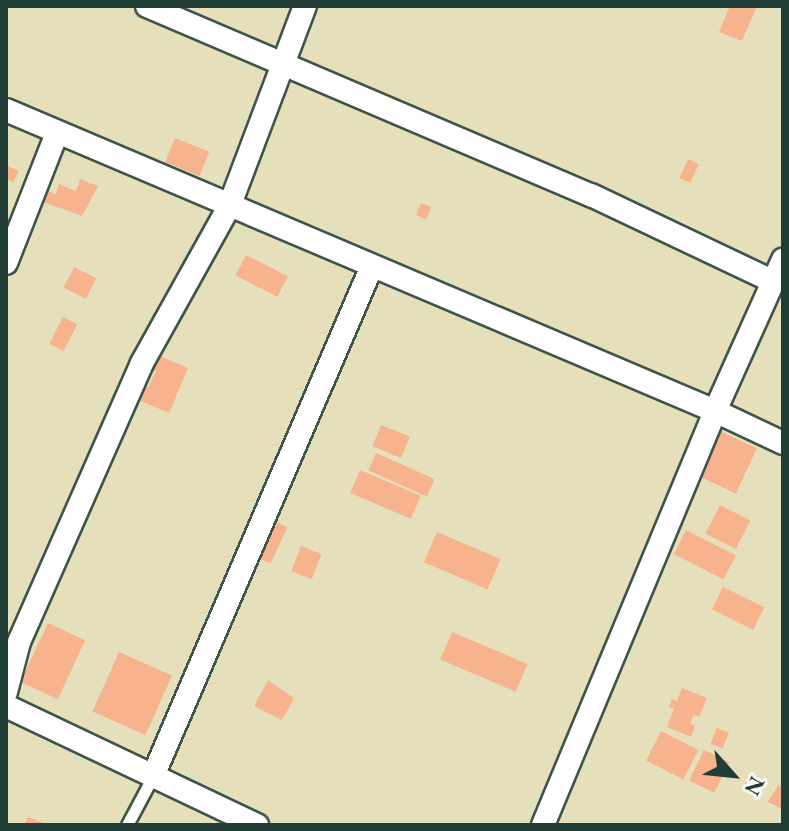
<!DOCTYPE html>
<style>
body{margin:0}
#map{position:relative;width:789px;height:831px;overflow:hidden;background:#e6dfbb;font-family:"EB Garamond",serif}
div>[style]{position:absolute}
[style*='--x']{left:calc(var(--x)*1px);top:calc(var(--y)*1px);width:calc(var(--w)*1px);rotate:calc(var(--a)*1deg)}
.building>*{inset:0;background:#f6b38e;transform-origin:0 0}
.roads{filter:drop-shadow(2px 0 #3d5548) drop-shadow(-2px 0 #3d5548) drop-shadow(0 2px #3d5548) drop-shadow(0 -2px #3d5548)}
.lane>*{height:11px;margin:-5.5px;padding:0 5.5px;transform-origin:5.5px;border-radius:5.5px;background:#fff}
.street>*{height:22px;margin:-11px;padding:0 11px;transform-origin:11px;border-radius:11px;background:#fff}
span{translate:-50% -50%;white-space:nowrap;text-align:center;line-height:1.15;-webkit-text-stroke:6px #f6f6f2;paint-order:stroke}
.frame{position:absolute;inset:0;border:8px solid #1f3d34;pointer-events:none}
.north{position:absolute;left:693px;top:735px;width:80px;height:80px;-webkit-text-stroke:6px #f6f6f2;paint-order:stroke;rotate:117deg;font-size:22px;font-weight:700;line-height:32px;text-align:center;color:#1f3d34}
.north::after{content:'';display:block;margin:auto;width:28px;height:36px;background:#1f3d34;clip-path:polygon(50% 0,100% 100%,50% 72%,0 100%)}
</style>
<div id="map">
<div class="building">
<i style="clip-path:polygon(730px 6px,757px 6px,742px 41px,719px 32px)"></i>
<i style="left:175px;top:138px;width:37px;height:26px;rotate:22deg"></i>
<i style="left:688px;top:159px;width:12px;height:21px;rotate:24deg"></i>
<i style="clip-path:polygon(6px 165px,19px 171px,13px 182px,6px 179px)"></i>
<i style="clip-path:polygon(80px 179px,98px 186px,82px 216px,43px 202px,47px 191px,56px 194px,59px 184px,76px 191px)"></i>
<i style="left:421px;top:203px;width:11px;height:13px;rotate:22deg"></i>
<i style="left:246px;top:255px;width:47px;height:23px;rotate:27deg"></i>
<i style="left:74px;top:267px;width:25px;height:23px;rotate:27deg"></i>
<i style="left:63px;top:317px;width:16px;height:30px;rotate:27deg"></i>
<i style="clip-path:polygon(155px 354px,188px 368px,169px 413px,136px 399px,142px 385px,148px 388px,156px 371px,149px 368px)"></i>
<i style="left:381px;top:425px;width:31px;height:23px;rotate:22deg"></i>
<i style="left:718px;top:430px;width:43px;height:50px;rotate:25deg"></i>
<i style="left:376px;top:453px;width:64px;height:19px;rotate:24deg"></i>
<i style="left:360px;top:470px;width:66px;height:25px;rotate:23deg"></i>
<i style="left:720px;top:505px;width:34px;height:32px;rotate:27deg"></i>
<i style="left:272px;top:520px;width:17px;height:40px;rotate:25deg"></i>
<i style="left:686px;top:530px;width:56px;height:27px;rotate:27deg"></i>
<i style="left:437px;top:532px;width:69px;height:33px;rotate:23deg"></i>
<i style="left:301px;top:546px;width:22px;height:27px;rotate:21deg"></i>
<i style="left:723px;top:587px;width:46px;height:25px;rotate:26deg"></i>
<i style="left:48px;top:623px;width:41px;height:65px;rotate:25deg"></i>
<i style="left:452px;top:632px;width:82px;height:30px;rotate:23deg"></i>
<i style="left:119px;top:652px;width:58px;height:65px;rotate:24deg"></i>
<i style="clip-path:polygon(268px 680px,294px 698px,282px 720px,254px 706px)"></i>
<i style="clip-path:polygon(682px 688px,707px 698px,699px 717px,694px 715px,690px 724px,695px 726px,691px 737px,667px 727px,674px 709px,669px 707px,672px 699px,677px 701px)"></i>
<i style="left:717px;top:728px;width:13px;height:17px;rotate:23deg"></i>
<i style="left:661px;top:731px;width:42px;height:33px;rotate:27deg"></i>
<i style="left:704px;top:750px;width:28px;height:34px;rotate:26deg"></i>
<i style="clip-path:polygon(778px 785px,783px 788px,783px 810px,768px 802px)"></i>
<i style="clip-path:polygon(28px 817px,49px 825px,25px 825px)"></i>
</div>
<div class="roads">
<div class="lane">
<i style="--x:127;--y:825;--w:55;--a:-62"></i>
</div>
<div class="street">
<i style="--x:147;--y:6;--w:483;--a:23.1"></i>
<i style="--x:591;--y:195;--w:203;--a:25.4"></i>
<i style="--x:6;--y:110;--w:770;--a:23"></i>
<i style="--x:715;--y:411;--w:75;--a:25.2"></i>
<i style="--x:6;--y:263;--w:140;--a:-68.6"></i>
<i style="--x:6;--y:692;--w:52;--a:-75.4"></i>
<i style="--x:19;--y:642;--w:305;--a:-66.2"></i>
<i style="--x:142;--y:363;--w:179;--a:-60.9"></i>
<i style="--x:229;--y:207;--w:215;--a:-69.3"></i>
<i style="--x:6;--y:706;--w:278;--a:25.4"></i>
<i style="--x:153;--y:776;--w:555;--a:-66.76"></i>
<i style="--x:543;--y:825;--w:448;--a:-67.4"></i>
<i style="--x:715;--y:411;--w:166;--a:-65.8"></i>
</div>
</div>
<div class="frame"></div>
<div class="north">N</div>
</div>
